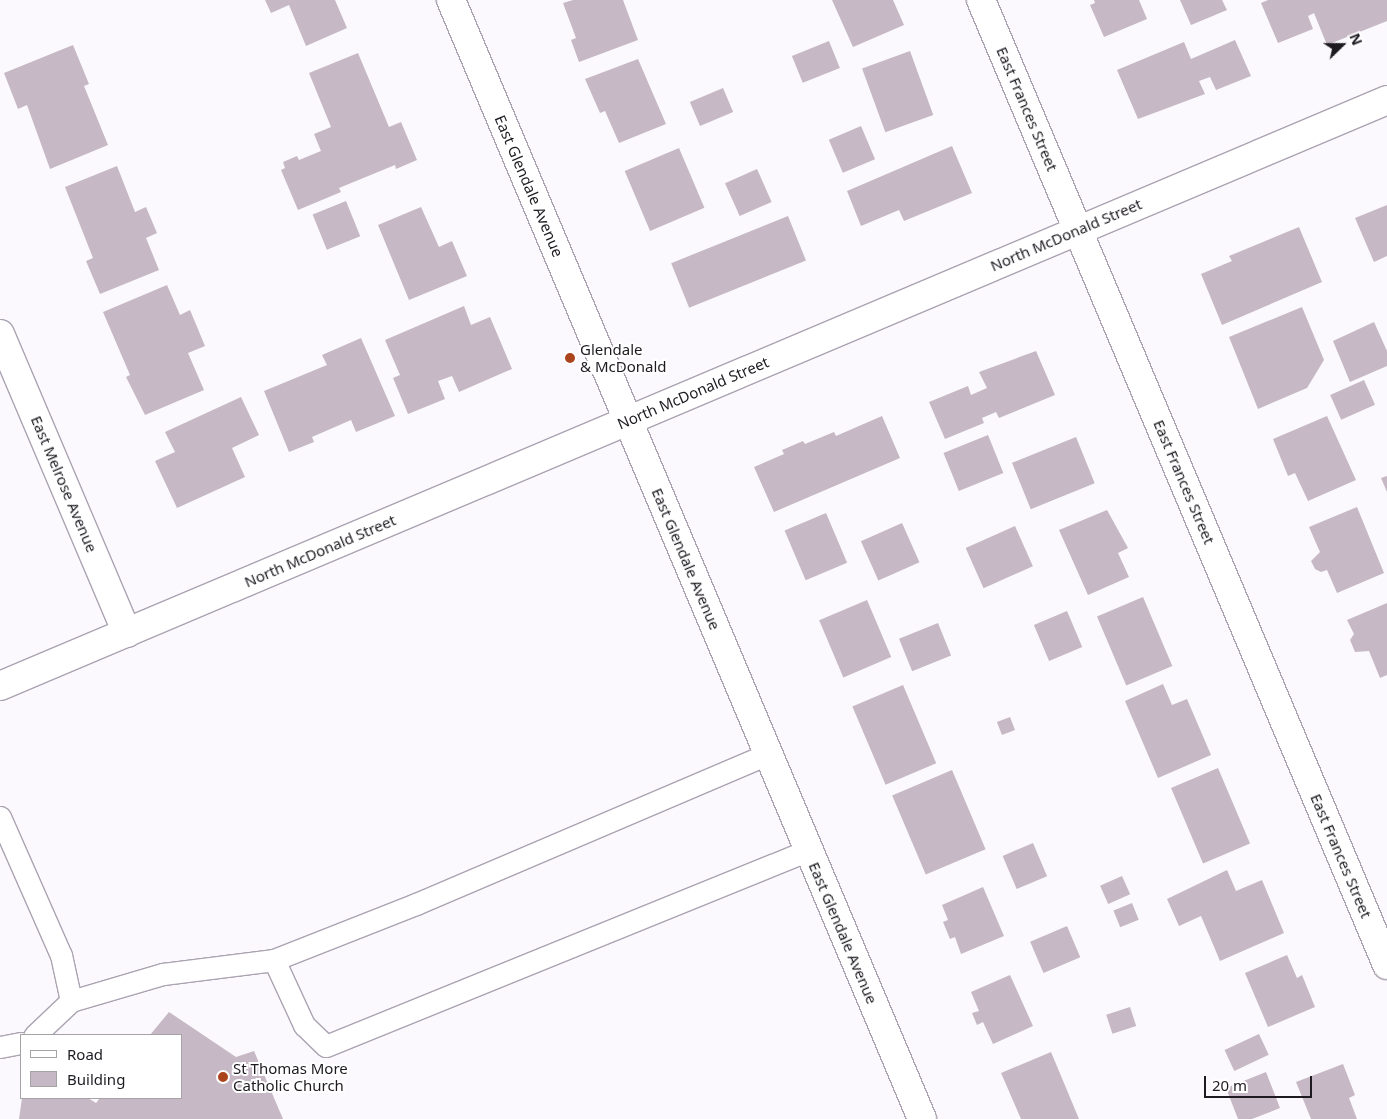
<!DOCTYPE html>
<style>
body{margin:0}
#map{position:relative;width:1387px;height:1119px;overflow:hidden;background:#fbf9fd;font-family:"Noto Sans",sans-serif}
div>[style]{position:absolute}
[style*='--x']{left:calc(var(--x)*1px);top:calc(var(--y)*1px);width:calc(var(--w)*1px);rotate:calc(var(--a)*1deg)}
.building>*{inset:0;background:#c6b8c5;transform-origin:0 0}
.roads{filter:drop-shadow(1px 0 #aba3b2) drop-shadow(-1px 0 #aba3b2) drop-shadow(0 1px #aba3b2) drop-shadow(0 -1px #aba3b2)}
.lane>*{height:21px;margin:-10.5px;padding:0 10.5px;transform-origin:10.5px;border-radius:10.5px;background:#fff}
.street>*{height:28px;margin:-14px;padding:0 14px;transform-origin:14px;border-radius:14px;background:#fff}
.secondary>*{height:28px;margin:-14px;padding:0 14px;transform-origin:14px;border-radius:14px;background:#fff}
.dots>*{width:14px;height:14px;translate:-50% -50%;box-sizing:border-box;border:2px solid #fff;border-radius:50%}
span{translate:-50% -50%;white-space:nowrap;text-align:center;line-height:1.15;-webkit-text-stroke:4px #fff;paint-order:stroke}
.street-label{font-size:15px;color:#1d1a20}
.poi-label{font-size:15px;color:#1d1a20}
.left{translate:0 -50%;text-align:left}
.legend{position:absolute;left:20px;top:1034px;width:162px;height:65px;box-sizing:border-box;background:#fff;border:1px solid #a5a3a6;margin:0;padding:6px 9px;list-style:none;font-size:15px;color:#1d1a20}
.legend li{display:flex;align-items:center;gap:10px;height:25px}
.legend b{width:25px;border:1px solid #a5a3a6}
.north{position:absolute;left:1317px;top:20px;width:50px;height:50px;-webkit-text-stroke:4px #fff;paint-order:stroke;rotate:68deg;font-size:14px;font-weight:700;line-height:20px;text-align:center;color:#1d1a20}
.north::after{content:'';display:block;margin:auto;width:18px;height:22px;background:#1d1a20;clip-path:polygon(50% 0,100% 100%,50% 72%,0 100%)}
.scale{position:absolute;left:1204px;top:1076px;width:108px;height:22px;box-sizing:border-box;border:2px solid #1d1a20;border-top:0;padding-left:6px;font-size:15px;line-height:18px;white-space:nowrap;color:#1d1a20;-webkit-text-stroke:4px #fff;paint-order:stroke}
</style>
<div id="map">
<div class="building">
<i style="clip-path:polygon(265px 0,335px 0,347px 28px,306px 46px,289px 5px,271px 13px)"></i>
<i style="clip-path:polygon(573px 0,623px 0,638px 40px,579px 62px,571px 40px,576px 38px,563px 3px)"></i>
<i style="clip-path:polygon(832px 0,893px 0,904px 25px,853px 47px)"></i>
<i style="clip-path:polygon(1094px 0,1139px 0,1147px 19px,1104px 37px,1090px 5px,1095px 3px)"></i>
<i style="clip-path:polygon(1180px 0,1222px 0,1227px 10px,1191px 25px)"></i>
<i style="clip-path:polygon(1268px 0,1387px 0,1387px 21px,1327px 45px,1314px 13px,1308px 16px,1313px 29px,1278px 43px,1261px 3px)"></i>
<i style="clip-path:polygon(1235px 40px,1251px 76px,1216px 90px,1210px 77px,1199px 81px,1205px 94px,1138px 119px,1117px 70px,1184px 42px,1191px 59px)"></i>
<i style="left:829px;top:41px;width:29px;height:40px;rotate:68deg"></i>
<i style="clip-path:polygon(73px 45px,89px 84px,84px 86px,108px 145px,50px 169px,27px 105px,18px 109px,4px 73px)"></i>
<i style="left:910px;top:51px;width:68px;height:51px;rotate:70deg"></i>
<i style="clip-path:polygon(358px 53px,389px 127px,401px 122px,417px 160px,396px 169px,395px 165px,339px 188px,341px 192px,298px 210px,281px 170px,285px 168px,283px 162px,297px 156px,299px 160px,321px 151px,314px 134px,331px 127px,309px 73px)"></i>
<i style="clip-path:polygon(638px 59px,666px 124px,619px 143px,605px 111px,600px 113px,585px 79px)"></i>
<i style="left:723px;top:88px;width:26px;height:36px;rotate:67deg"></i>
<i style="left:861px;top:126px;width:36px;height:35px;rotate:67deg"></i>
<i style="clip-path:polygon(952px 146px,972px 193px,904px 221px,899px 210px,861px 226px,847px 191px)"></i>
<i style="left:679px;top:148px;width:65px;height:59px;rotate:67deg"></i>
<i style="clip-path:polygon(117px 166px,135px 212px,146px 207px,157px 233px,146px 238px,159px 270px,100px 294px,86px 261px,93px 258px,65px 187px)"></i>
<i style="left:757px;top:169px;width:36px;height:35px;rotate:66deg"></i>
<i style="left:346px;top:201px;width:38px;height:36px;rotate:68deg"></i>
<i style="clip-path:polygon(1387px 205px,1387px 256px,1374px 262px,1355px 218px)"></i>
<i style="clip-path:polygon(421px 207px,439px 247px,452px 241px,467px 276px,409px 300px,378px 225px)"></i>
<i style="left:788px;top:216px;width:48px;height:126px;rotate:68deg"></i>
<i style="clip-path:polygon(1299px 227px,1322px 282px,1222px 325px,1201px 274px,1232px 261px,1229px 256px)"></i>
<i style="clip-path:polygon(167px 285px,180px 315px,190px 310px,205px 346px,188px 353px,204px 390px,145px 415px,126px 377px,130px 375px,103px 312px)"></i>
<i style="clip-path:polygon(464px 306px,471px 325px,490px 317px,512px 369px,459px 392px,452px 376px,438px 381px,445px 399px,408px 414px,393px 378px,400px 375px,385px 340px)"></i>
<i style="clip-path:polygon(1302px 307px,1324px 360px,1307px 388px,1258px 409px,1229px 337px)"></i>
<i style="clip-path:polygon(1374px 322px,1387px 351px,1387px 366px,1350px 382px,1333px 341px)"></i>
<i style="clip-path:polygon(361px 338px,395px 416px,356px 432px,351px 420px,312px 437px,314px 442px,289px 452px,264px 391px,327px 365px,322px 355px)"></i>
<i style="clip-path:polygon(1036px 351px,1055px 395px,999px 418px,996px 412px,982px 418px,984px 423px,945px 439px,929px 402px,968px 386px,971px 395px,987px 388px,979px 372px)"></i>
<i style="left:1364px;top:380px;width:27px;height:37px;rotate:66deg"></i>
<i style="clip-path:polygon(241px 397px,259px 435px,232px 448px,245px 477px,177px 508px,155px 461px,175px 452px,165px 432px)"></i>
<i style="clip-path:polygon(882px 416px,900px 458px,774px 512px,754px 467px,784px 454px,782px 450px,803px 441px,805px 444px,834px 432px,836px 436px)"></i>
<i style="clip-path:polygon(1327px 416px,1356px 480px,1308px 501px,1295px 473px,1288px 476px,1273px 439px)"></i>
<i style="left:988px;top:435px;width:41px;height:48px;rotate:68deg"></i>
<i style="left:1076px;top:437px;width:50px;height:69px;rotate:68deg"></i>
<i style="clip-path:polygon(1387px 476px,1387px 492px,1381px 478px)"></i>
<i style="clip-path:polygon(1357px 507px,1384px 573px,1337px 593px,1327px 570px,1321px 572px,1315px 569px,1311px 561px,1320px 552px,1309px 527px)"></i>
<i style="clip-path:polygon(1107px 510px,1128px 548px,1118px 553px,1129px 577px,1088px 595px,1059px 530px)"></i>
<i style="left:826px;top:513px;width:54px;height:45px;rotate:67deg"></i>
<i style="left:902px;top:523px;width:43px;height:45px;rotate:66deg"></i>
<i style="left:1015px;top:526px;width:44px;height:54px;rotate:66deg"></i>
<i style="left:1143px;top:597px;width:75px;height:50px;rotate:67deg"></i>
<i style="left:867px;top:600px;width:62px;height:52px;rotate:67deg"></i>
<i style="clip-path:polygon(1387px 603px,1387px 675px,1380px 678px,1369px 651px,1355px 652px,1350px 640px,1354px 634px,1347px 620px)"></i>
<i style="left:1067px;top:611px;width:39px;height:36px;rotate:67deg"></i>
<i style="left:938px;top:623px;width:35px;height:42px;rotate:68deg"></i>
<i style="clip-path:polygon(1163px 684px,1172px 705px,1187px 699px,1211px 755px,1158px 778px,1125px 701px)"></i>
<i style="left:903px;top:685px;width:85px;height:55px;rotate:67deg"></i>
<i style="left:1010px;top:717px;width:14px;height:14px;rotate:69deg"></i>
<i style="left:1218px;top:768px;width:82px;height:51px;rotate:67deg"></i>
<i style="left:952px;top:770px;width:86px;height:65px;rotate:67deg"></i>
<i style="left:1033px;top:843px;width:36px;height:33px;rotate:67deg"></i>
<i style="clip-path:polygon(1227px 870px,1236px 891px,1262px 880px,1284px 933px,1220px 961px,1201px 916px,1179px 926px,1167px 899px)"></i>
<i style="left:1122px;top:876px;width:20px;height:24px;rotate:66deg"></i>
<i style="clip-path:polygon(983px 887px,1004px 936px,961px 954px,955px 937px,950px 939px,943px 922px,948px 920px,942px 905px)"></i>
<i style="left:1132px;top:903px;width:18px;height:20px;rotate:68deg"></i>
<i style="left:1067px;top:926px;width:34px;height:40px;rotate:67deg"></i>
<i style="clip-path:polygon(1287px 955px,1297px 978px,1302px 975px,1315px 1007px,1268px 1027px,1245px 973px)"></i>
<i style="clip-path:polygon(1010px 975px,1033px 1026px,993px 1044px,983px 1022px,977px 1025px,972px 1013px,979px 1011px,971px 992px)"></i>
<i style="left:1130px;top:1007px;width:20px;height:25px;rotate:72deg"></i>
<i style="clip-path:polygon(169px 1012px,236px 1057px,254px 1051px,283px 1119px,19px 1119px,22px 1098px,88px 1098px,96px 1103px,100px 1098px,181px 1098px,181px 1035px,150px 1035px)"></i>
<i style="left:1259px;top:1034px;width:23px;height:38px;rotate:65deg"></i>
<i style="clip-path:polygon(1051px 1052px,1079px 1119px,1021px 1119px,1001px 1073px)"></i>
<i style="clip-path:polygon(1343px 1064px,1355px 1095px,1349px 1098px,1357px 1119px,1311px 1119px,1296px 1082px)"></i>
<i style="clip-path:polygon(1266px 1072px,1280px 1108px,1252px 1119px,1238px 1119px,1226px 1088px)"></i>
</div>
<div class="roads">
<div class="lane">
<i style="--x:0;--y:817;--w:151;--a:66.2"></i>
<i style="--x:61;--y:955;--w:47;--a:77.7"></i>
<i style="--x:71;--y:1001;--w:50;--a:136.6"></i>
<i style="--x:274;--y:960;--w:72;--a:65.2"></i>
<i style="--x:304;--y:1025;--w:30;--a:44"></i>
<i style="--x:326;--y:1046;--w:521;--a:-22.09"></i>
<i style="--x:71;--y:1001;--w:96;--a:-16.4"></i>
<i style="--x:163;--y:974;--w:112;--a:-7.2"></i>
<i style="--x:274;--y:960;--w:153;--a:-21.5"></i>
<i style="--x:416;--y:904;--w:383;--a:-23.1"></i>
<i style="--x:0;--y:1047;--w:21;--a:-11"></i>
</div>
<div class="street">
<i style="--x:981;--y:0;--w:1047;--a:67.18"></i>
<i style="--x:0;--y:334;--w:325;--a:67"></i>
<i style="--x:0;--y:686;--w:1506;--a:-22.9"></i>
</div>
<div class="secondary">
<i style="--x:451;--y:0;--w:1214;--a:67.17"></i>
</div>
</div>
<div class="dots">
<i style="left:570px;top:358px;background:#ab441d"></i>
<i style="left:223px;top:1077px;background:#ab441d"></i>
</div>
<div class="street-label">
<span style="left:1027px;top:109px;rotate:67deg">East Frances Street</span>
<span style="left:529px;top:186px;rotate:67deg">East Glendale Avenue</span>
<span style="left:1066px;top:235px;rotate:-23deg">North McDonald Street</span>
<span style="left:693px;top:393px;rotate:-23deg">North McDonald Street</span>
<span style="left:1184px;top:482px;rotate:67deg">East Frances Street</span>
<span style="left:64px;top:484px;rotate:67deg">East Melrose Avenue</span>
<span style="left:320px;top:551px;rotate:-23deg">North McDonald Street</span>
<span style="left:686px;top:559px;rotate:67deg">East Glendale Avenue</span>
<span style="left:1341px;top:856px;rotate:67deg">East Frances Street</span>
<span style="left:843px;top:933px;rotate:67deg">East Glendale Avenue</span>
</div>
<div class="poi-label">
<span class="left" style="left:580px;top:358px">Glendale<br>&amp; McDonald</span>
<span class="left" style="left:233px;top:1077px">St Thomas More<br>Catholic Church</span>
</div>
<ul class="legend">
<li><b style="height:6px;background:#fff"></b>Road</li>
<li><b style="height:14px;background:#c6b8c5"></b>Building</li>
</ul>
<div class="north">N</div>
<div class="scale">20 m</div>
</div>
